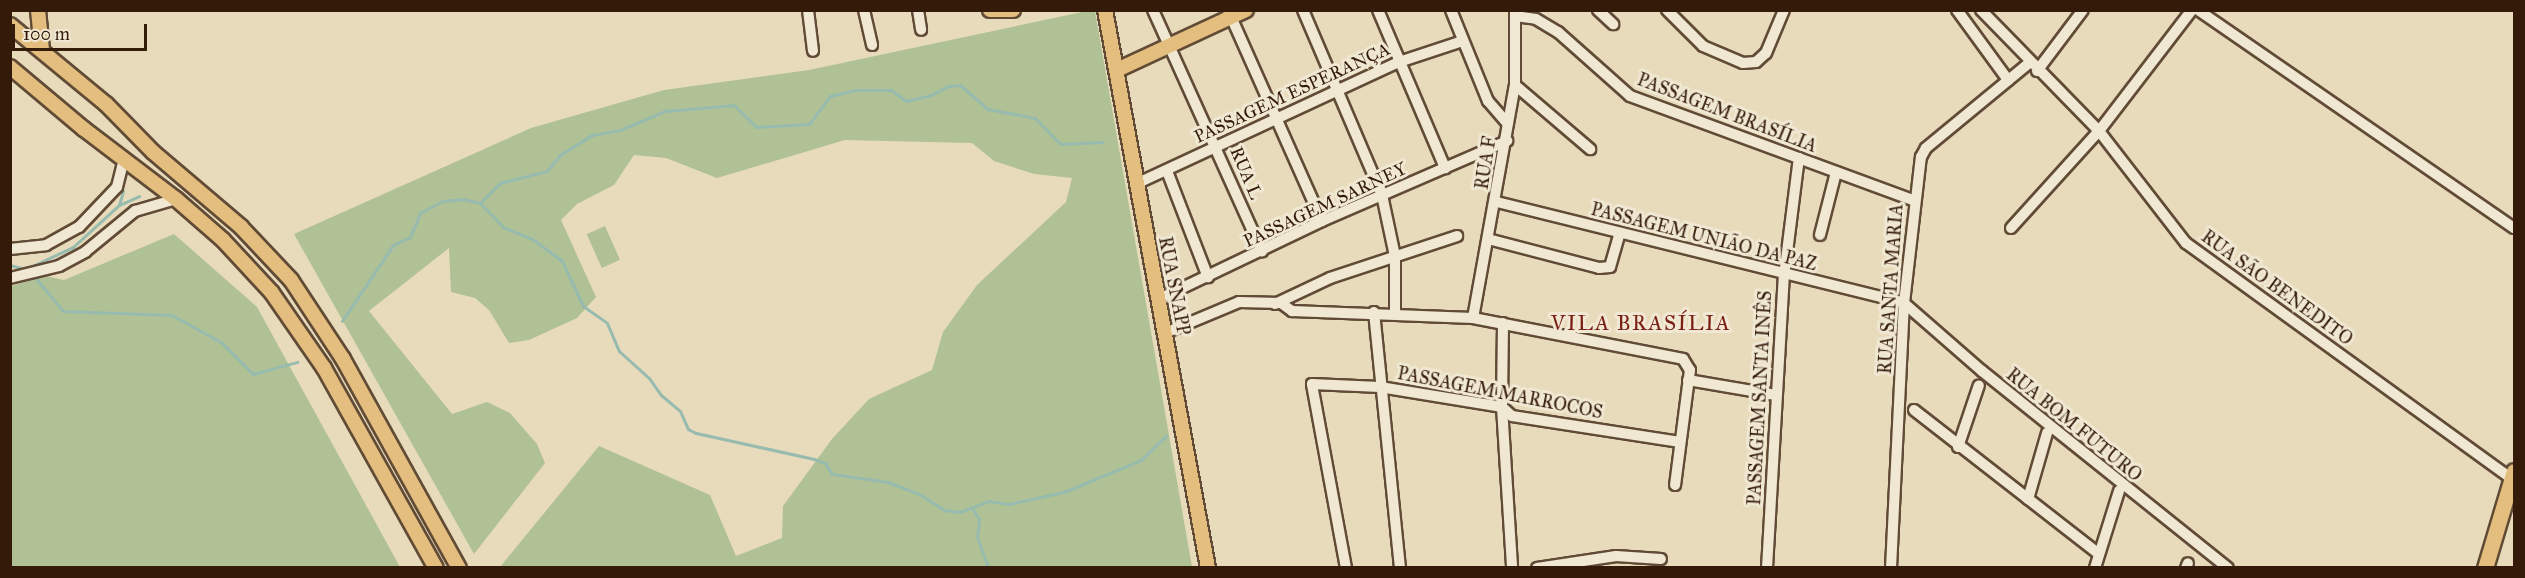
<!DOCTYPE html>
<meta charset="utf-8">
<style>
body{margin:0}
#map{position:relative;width:2525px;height:578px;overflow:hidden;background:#e8dbbb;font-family:"IM FELL Great Primer",serif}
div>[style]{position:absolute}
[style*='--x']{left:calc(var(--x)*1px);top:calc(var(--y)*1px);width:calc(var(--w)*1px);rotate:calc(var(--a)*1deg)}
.green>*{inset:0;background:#b0c195;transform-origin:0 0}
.stream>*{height:3px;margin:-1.5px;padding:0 1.5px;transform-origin:1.5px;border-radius:1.5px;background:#97bbae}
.roads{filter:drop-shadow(2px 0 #614b36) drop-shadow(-2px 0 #614b36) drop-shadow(0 2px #614b36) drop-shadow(0 -2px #614b36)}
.minor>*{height:10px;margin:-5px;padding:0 5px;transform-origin:5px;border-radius:5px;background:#f0e8d3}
.major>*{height:14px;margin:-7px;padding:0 7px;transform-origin:7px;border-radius:7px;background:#e4be7e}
.highway>*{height:15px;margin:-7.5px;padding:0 7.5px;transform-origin:7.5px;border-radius:7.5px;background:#e4be7e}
span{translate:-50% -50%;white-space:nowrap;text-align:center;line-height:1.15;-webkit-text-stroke:6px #f0e8d3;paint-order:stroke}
.street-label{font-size:18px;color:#341b09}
.quarter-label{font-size:21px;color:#7a1f14;letter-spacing:1.5px}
.frame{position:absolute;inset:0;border:12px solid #341b09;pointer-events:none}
.scale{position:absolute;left:12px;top:24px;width:135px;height:27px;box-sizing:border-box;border:3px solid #341b09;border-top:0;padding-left:8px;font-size:18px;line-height:21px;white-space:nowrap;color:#341b09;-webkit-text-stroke:4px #f0e8d3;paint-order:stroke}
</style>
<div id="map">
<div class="green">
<i style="clip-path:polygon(1087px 11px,1095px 11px,1192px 567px,500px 567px,599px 446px,710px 495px,736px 556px,782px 538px,783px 506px,832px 439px,869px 399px,932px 370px,943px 332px,977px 285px,1066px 202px,1072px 178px,1034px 174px,994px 161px,972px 143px,845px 140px,717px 178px,666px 158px,634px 155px,614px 185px,577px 204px,561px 220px,596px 297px,577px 318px,529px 340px,509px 343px,489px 310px,475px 298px,451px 292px,449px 248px,369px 311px,452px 414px,487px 402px,510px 413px,537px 444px,545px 463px,474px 554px,294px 234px,531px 128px,664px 90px,809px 70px)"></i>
<i style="left:605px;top:226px;width:37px;height:20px;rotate:66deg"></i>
<i style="clip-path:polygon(174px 234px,257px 307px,400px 567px,11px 567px,11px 286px,46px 276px,64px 280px)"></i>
</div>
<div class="stream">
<i style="--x:480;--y:203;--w:28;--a:-45"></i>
<i style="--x:500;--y:183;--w:49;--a:-14.3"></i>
<i style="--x:547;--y:171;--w:21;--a:-51"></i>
<i style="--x:560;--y:155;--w:38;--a:-32"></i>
<i style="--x:592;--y:135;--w:28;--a:-10"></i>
<i style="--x:620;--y:130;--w:49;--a:-22.9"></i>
<i style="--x:665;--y:111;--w:69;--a:-5"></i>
<i style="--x:734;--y:105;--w:31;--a:45"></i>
<i style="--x:756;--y:127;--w:53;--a:-3.2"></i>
<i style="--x:809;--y:124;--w:35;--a:-53"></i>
<i style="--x:830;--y:96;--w:26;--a:-13"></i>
<i style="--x:855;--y:90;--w:36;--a:0"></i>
<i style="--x:891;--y:90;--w:19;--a:36"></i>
<i style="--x:906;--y:101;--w:26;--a:-13"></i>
<i style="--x:931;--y:95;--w:19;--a:-28"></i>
<i style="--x:948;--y:86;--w:12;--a:-5"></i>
<i style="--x:960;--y:85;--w:37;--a:41"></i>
<i style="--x:988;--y:109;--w:48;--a:10.8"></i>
<i style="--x:1035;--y:118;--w:36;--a:46"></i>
<i style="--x:1060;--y:144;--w:43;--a:-2.7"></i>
<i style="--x:119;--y:205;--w:15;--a:-74"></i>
<i style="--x:10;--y:265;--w:20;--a:15"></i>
<i style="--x:28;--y:268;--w:50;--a:-25"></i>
<i style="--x:73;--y:247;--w:62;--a:-42.4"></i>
<i style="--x:119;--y:205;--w:22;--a:-24"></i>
<i style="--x:33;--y:275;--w:47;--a:50.2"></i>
<i style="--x:63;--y:311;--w:109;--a:2.1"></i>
<i style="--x:172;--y:315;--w:57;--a:29.2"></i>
<i style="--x:222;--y:343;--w:44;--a:45"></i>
<i style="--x:253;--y:374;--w:46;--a:-15.3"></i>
<i style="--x:342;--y:321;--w:92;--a:-56.1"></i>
<i style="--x:393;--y:245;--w:19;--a:-25"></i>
<i style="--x:410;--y:237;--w:26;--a:-67"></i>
<i style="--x:420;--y:213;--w:26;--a:-28"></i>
<i style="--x:443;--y:201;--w:20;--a:-6"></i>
<i style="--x:463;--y:199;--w:17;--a:13"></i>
<i style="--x:480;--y:203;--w:33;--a:46"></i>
<i style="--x:503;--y:227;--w:31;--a:22"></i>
<i style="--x:532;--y:239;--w:37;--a:36"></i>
<i style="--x:562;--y:261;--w:50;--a:65"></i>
<i style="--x:583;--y:306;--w:29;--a:35"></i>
<i style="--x:607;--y:323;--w:30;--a:67"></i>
<i style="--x:619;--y:351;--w:40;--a:42"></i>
<i style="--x:649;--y:378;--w:21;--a:55"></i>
<i style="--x:661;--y:395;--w:25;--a:40"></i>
<i style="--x:680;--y:411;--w:20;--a:66"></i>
<i style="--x:688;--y:429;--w:9;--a:27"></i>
<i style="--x:696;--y:433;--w:121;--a:12.4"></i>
<i style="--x:814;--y:459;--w:12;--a:20"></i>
<i style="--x:825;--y:463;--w:13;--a:58"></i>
<i style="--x:832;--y:474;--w:57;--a:8.1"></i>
<i style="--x:888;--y:482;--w:33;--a:21"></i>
<i style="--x:919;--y:494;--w:31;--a:32"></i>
<i style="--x:945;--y:510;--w:15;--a:8"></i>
<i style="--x:960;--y:512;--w:31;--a:-21"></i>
<i style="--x:989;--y:501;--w:20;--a:9"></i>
<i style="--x:1009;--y:504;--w:56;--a:-12.3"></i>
<i style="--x:1064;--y:492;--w:83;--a:-22.6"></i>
<i style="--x:1141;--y:460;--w:35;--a:-44"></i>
<i style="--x:971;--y:507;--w:14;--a:56"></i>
<i style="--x:979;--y:519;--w:18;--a:96"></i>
<i style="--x:977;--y:537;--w:33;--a:70"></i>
</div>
<div class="roads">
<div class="minor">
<i style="--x:808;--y:10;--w:41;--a:83"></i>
<i style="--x:864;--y:10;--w:36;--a:77"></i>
<i style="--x:918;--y:10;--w:20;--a:81"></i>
<i style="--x:1153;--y:10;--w:265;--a:65.7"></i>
<i style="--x:1228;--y:10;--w:231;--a:66"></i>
<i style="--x:1303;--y:10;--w:201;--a:66.9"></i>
<i style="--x:1382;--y:195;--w:62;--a:78"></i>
<i style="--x:1395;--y:256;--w:56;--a:90"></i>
<i style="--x:1378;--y:10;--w:172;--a:67"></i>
<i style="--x:1451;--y:10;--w:98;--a:67.9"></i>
<i style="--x:1488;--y:101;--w:30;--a:49"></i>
<i style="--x:1598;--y:10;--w:21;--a:43"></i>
<i style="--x:1667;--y:10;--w:51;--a:45"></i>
<i style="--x:1703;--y:46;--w:43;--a:23"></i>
<i style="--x:1743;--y:63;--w:13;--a:-4"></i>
<i style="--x:1756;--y:62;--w:13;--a:-42"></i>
<i style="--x:1766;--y:53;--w:47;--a:-67.3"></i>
<i style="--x:1957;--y:10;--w:87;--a:53.9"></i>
<i style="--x:1981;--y:10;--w:169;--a:45.7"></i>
<i style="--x:2099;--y:131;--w:142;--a:52.2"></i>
<i style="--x:2186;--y:243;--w:402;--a:35.9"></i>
<i style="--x:2198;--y:10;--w:384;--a:34.6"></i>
<i style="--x:1515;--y:16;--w:21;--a:8"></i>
<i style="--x:1536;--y:19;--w:26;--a:31"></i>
<i style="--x:1558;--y:32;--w:96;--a:41.6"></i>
<i style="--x:1630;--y:96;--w:302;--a:20.2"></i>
<i style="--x:2037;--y:71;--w:76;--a:-53"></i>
<i style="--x:1515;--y:85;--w:99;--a:40.5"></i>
<i style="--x:1167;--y:171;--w:114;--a:68.9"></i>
<i style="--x:1138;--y:183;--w:288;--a:-24.9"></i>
<i style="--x:1399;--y:62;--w:67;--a:-18.2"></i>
<i style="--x:1497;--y:202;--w:419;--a:13.9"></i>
<i style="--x:1904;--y:303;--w:103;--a:41.1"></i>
<i style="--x:1982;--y:371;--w:315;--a:38.7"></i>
<i style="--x:2011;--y:228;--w:131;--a:-47.8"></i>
<i style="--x:2099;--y:131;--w:153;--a:-52.5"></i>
<i style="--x:1820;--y:235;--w:65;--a:-75.7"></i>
<i style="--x:1488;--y:239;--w:115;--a:14.6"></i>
<i style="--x:1599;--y:268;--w:11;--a:-5"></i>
<i style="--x:1610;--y:267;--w:35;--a:-74"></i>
<i style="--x:10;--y:249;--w:36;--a:-6"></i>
<i style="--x:46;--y:245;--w:38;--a:-29"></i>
<i style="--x:79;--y:227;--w:55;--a:-46.5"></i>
<i style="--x:117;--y:187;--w:30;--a:-76"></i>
<i style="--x:10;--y:278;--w:50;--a:-13.8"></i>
<i style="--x:59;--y:266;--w:30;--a:-28"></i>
<i style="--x:85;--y:252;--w:65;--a:-39.4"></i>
<i style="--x:135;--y:211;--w:43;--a:-16.3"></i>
<i style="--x:1157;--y:300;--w:183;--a:-25.6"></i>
<i style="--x:1322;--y:221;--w:202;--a:-23.4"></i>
<i style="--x:1275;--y:304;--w:61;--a:-25.3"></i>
<i style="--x:1330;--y:278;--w:134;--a:-18.3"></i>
<i style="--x:1374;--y:312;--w:257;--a:84.2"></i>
<i style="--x:1473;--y:318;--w:237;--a:-79.8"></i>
<i style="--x:1515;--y:85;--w:75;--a:-90"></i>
<i style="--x:1503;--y:323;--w:84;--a:90.7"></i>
<i style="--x:1502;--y:407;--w:161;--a:86.4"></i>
<i style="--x:1165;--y:333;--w:80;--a:-22.7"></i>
<i style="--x:1239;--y:302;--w:42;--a:1.4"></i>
<i style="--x:1281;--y:303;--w:14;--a:36"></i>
<i style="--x:1292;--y:311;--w:181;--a:2.2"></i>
<i style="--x:1473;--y:318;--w:214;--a:11"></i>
<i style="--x:1683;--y:359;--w:13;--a:58"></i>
<i style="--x:1690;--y:370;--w:116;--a:97.4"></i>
<i style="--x:1688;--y:380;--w:89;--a:9.7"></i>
<i style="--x:1914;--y:410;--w:234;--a:37.9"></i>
<i style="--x:1958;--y:447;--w:65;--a:-71.3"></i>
<i style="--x:2028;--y:499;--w:69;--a:-73.9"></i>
<i style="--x:1346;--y:568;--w:187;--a:-100.5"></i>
<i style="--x:1312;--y:384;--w:68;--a:2.5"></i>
<i style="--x:1380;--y:387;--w:124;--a:9.3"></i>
<i style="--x:1502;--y:407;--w:13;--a:42"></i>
<i style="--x:1512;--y:416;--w:170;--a:8.8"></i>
<i style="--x:1537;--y:568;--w:80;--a:-8.6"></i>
<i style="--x:1616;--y:556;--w:45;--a:3.8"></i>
<i style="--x:1767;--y:568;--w:292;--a:-86.7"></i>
<i style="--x:1784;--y:276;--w:119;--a:-82.8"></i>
<i style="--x:1891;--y:568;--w:265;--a:-87.2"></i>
<i style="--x:1904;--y:303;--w:147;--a:-83.4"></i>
<i style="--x:1921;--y:157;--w:10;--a:-61"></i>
<i style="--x:1926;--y:148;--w:134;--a:-39.5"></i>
<i style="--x:2095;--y:568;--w:81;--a:-72.7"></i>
<i style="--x:2186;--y:568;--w:5;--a:-68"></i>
</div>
<div class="major">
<i style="--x:38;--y:10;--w:40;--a:84.3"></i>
<i style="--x:990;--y:10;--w:23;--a:0"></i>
<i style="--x:1105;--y:10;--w:567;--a:79.54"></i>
<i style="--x:10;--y:25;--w:124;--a:39.5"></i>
<i style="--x:106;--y:104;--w:67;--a:45.6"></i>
<i style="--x:153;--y:152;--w:116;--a:40.4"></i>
<i style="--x:241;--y:227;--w:73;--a:46.7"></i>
<i style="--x:291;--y:280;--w:95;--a:56.6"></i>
<i style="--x:343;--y:359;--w:239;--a:61"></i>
<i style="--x:10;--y:67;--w:97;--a:40"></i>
<i style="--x:84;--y:129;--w:116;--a:37.3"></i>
<i style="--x:176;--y:199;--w:62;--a:41.1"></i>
<i style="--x:223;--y:240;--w:72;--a:47.2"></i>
<i style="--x:272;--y:293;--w:91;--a:55.3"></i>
<i style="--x:324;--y:368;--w:229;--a:60.8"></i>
<i style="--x:1117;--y:70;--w:142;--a:-24.9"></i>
</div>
<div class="highway">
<i style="--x:2485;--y:568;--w:101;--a:-73.4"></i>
</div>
</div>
<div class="street-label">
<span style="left:1292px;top:93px;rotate:-25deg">PASSAGEM ESPERANÇA</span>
<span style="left:1727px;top:113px;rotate:21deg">PASSAGEM BRASÍLIA</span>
<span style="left:1486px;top:163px;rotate:-81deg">RUA F</span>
<span style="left:1246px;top:173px;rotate:67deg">RUA L</span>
<span style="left:1325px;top:205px;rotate:-25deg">PASSAGEM SARNEY</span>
<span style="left:1704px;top:237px;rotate:14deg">PASSAGEM UNIÃO DA PAZ</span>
<span style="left:1174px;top:286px;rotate:79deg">RUA SNAPP</span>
<span style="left:2277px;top:288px;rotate:36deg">RUA SÃO BENEDITO</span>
<span style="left:1891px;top:289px;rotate:-86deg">RUA SANTA MARIA</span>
<span style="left:1500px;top:393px;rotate:11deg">PASSAGEM MARROCOS</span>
<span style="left:1760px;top:398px;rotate:-87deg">PASSAGEM SANTA INÊS</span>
<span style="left:2074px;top:425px;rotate:39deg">RUA BOM FUTURO</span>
</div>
<div class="quarter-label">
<span style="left:1641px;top:323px">VILA BRASÍLIA</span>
</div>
<div class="frame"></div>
<div class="scale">100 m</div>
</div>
